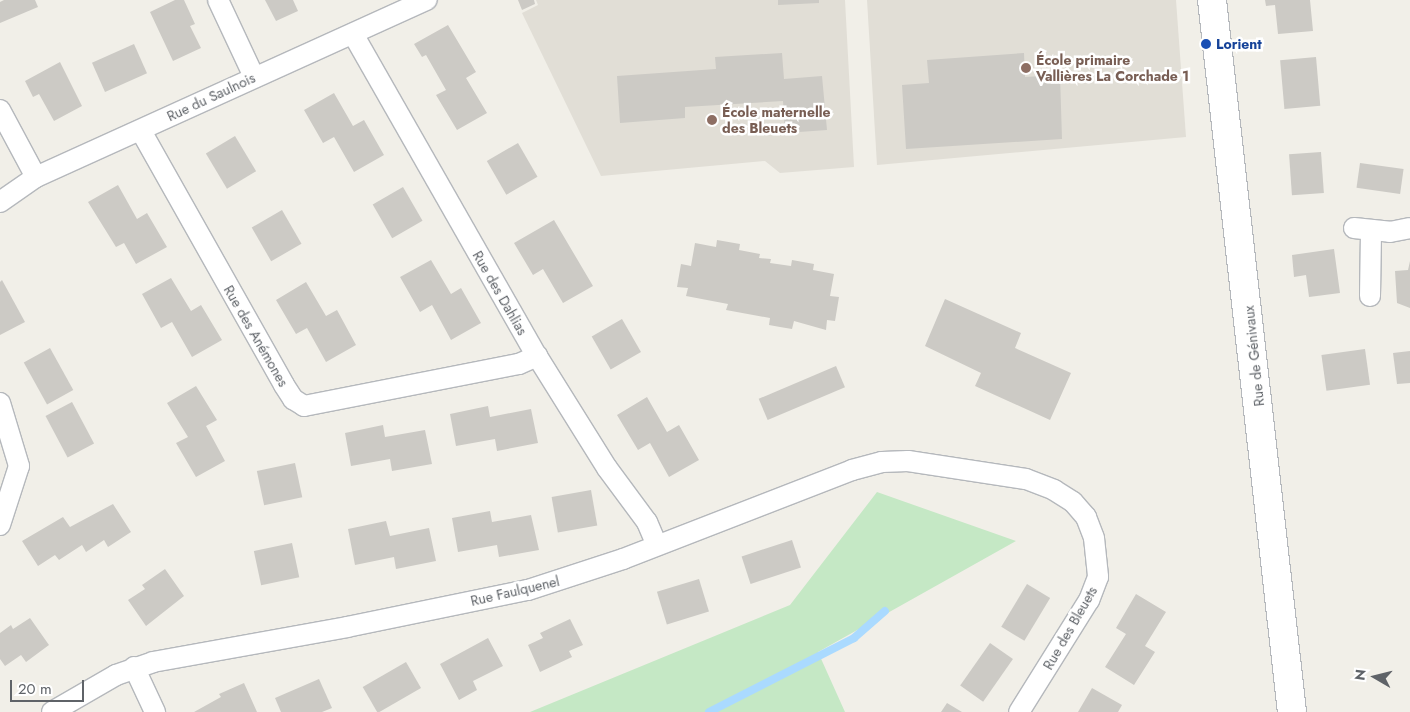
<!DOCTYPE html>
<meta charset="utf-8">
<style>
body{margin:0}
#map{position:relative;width:1410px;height:712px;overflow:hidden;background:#f1efe8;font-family:Jost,sans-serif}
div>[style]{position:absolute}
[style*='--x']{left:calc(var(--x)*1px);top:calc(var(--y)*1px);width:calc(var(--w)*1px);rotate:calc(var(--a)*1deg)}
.education>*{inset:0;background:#e1ded6}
.green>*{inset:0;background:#c5e8c5}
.stream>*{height:8px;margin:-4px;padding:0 4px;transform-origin:4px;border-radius:4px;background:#aadaff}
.building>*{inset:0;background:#cccac5;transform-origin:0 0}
.roads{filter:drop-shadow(1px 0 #b5b8bc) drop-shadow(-1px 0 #b5b8bc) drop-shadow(0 1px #b5b8bc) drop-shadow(0 -1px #b5b8bc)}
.street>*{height:20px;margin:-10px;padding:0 10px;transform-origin:10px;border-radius:10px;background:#fff}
.secondary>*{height:28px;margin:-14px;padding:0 14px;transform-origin:14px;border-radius:14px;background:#fff}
.dots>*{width:14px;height:14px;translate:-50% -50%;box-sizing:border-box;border:2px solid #fff;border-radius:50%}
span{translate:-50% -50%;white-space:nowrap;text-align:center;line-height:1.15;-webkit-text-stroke:5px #fff;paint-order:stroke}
.transit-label{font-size:14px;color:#164399;font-weight:700}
.left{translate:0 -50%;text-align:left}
.education-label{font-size:14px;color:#785e54;font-weight:700}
.street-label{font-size:14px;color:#5f6368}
.north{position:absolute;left:1350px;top:652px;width:50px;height:50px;-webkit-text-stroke:4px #fff;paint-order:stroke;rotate:278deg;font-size:14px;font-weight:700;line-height:20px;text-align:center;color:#5f6368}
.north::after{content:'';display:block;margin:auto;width:18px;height:22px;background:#5f6368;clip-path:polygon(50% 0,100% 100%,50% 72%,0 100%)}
.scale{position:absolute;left:10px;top:680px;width:74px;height:22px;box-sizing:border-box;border:2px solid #5f6368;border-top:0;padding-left:6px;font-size:15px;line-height:18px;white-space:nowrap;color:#5f6368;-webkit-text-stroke:4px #fff;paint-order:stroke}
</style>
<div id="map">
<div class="education">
<i style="clip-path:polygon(536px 0,845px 0,854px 167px,780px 173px,765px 161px,601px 176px,522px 13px,538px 5px)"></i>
<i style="clip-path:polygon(867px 0,1176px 0,1186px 137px,877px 165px)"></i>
</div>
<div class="green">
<i style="clip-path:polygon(877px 492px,1016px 541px,818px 652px,845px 712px,530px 712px,790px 605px)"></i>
</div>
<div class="stream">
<i style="--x:709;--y:712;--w:163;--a:-27"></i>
<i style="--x:854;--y:638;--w:41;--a:-41.1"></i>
</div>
<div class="building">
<i style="clip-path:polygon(4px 0,35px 0,38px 7px,0 23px,0 2px)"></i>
<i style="clip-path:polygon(175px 0,184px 0,195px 24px,190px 26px,201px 48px,173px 61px,150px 12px)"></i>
<i style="clip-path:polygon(265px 0,293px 0,298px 11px,276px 21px)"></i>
<i style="clip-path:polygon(518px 0,534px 0,535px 4px,522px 10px)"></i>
<i style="clip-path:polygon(778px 0,819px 0,819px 3px,778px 5px)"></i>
<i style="clip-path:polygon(1265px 0,1310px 0,1313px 31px,1278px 34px,1275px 5px,1266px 6px)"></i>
<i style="clip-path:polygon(448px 25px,476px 72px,466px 78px,487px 113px,457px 130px,436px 95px,446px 90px,426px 55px,422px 57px,414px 44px)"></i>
<i style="left:134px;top:44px;width:32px;height:46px;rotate:66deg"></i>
<i style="clip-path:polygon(782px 53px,784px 79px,822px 76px,827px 130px,785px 133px,783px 101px,685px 107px,685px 118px,620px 123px,617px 76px,716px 69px,715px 57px)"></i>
<i style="clip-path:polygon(1024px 53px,1025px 77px,1060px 75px,1062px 139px,906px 149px,902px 85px,929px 83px,927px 60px)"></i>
<i style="left:1316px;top:57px;width:49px;height:36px;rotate:85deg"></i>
<i style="clip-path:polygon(60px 62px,82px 106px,54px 121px,39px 94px,33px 97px,25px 81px)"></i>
<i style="clip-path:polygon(334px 93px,353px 126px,364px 120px,384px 155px,354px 172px,334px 137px,323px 143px,304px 110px)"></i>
<i style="left:235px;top:136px;width:41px;height:34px;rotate:59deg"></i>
<i style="left:518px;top:143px;width:39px;height:36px;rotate:60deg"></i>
<i style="left:1321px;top:152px;width:41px;height:32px;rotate:86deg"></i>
<i style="left:1360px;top:163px;width:44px;height:25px;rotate:8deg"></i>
<i style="clip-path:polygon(118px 185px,137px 219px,147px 213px,167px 247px,136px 264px,124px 243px,116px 247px,88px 202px)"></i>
<i style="left:403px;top:187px;width:39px;height:35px;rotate:60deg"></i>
<i style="left:282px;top:210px;width:39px;height:35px;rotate:60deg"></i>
<i style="clip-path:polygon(554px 220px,593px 286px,563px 303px,543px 269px,533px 275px,514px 243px)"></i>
<i style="clip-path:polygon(717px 240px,740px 244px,739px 250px,760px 254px,759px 258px,771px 259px,770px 263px,791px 266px,792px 260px,814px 264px,813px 270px,834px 274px,830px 296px,839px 297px,835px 321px,827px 320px,826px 330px,794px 321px,792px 329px,780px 327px,769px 325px,770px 318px,726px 310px,728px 304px,686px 296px,688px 288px,677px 287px,681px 264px,691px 266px,695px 243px,716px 247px)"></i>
<i style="clip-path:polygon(1334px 249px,1340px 293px,1309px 297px,1306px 275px,1294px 277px,1292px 255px)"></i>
<i style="clip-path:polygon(431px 260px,451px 294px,461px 288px,481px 323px,451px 340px,432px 305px,420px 312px,400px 277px)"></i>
<i style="clip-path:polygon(1410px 261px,1410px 308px,1397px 303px,1395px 271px,1408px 270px)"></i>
<i style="clip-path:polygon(171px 278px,191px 311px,201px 305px,222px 340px,192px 357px,172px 322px,161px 328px,142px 294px)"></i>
<i style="clip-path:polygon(2px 280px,25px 322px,0 335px,0 282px)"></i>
<i style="clip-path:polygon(306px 282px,326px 316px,337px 310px,356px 345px,326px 362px,307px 328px,296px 334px,276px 300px)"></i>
<i style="clip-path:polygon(945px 299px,1021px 333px,1015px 348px,1071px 373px,1050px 420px,975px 386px,981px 373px,925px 346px)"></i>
<i style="left:622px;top:319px;width:38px;height:35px;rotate:60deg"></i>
<i style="left:50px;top:348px;width:48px;height:30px;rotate:61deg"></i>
<i style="left:1365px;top:349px;width:36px;height:44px;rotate:82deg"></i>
<i style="clip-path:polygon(1410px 351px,1410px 383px,1397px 384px,1393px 353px)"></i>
<i style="left:836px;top:366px;width:23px;height:84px;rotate:67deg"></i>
<i style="clip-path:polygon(196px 386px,217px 420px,206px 426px,225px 461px,196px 477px,176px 443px,188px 437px,167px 403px)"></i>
<i style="clip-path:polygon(647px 397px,667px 432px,679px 425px,699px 460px,669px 477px,650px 443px,638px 450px,617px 415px)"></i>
<i style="left:72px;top:402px;width:47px;height:30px;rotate:62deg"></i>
<i style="clip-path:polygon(488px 406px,490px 417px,531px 409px,538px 443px,497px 451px,495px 439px,456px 446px,450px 414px)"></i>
<i style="clip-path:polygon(383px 425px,385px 437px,425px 430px,432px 464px,392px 471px,390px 459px,351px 466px,345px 433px)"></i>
<i style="left:295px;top:463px;width:35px;height:39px;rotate:78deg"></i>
<i style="left:591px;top:490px;width:36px;height:40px;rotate:80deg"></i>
<i style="clip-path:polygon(113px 504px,131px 532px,108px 547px,104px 540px,86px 552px,82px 545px,59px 560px,55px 555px,38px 566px,22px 541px,63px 517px,70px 527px)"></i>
<i style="clip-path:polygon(490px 511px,492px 522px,531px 515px,539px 550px,499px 557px,497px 545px,458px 552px,452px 518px)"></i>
<i style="clip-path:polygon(386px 521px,390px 536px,429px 528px,436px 561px,396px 569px,394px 557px,355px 565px,348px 529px)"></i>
<i style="left:792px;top:540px;width:29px;height:53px;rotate:72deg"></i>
<i style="left:292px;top:543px;width:35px;height:39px;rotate:78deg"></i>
<i style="clip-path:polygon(165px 569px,184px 596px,146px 626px,128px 600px,145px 589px,142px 585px)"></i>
<i style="left:699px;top:579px;width:34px;height:44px;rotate:73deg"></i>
<i style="left:1027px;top:584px;width:27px;height:50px;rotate:31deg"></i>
<i style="clip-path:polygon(1136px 594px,1166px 612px,1145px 646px,1155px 652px,1134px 685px,1105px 667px,1126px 634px,1116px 628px)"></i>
<i style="clip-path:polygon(30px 618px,49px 645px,26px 662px,21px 655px,5px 666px,0 659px,0 633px,11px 625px,13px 629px)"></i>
<i style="clip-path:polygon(570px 619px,583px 645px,569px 651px,572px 657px,540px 672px,528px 645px,543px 638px,540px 633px)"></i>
<i style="clip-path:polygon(488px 638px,503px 666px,473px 681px,477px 690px,459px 700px,440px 664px)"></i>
<i style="left:990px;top:643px;width:28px;height:52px;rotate:35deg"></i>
<i style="left:406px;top:662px;width:30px;height:50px;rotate:60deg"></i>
<i style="clip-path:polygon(319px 679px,332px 708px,322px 712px,281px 712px,275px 698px)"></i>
<i style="clip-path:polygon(244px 683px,257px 712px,194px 712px,221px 697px,219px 694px)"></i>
<i style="clip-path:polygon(1092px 688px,1122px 705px,1118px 712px,1078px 712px)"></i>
<i style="clip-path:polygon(947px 703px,962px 712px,941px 712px)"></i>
</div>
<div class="roads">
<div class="street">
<i style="--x:218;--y:0;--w:85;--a:64.9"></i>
<i style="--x:353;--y:34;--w:371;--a:60.3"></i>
<i style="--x:537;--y:356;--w:132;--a:58"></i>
<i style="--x:607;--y:468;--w:67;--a:53.5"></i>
<i style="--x:647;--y:522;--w:25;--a:67"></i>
<i style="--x:0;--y:110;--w:76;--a:61.8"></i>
<i style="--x:141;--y:131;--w:291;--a:60.6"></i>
<i style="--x:284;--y:385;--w:17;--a:57"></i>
<i style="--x:293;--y:399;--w:13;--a:32"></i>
<i style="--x:304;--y:406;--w:219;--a:-11.1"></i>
<i style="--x:519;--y:364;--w:20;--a:-24"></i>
<i style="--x:0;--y:202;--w:44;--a:-34.8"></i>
<i style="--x:36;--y:177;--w:429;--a:-24.4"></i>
<i style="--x:1354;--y:228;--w:36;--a:6"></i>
<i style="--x:1390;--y:232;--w:20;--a:-11"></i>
<i style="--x:1370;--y:296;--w:66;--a:-89.1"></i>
<i style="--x:0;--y:403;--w:66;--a:73.2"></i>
<i style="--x:19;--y:466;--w:62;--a:107.9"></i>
<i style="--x:134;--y:667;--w:50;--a:65"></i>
<i style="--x:52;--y:712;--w:74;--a:-30"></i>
<i style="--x:116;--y:675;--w:39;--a:-19"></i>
<i style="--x:153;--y:662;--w:197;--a:-10.2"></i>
<i style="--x:347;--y:627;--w:185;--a:-11.6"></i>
<i style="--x:528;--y:590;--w:100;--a:-18.1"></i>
<i style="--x:623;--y:559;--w:246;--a:-21.2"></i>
<i style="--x:852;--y:470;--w:31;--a:-15"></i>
<i style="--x:882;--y:462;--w:26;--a:-2"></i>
<i style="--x:908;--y:461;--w:119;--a:8.7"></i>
<i style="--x:1026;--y:479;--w:30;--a:21"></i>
<i style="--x:1054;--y:490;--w:22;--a:32"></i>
<i style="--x:1073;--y:502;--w:20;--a:49"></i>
<i style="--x:1086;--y:517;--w:22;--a:69"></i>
<i style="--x:1094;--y:538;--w:39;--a:84"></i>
<i style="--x:1098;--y:577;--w:25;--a:111"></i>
<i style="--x:1089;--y:600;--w:132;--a:122"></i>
</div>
<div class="secondary">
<i style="--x:1212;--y:0;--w:716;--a:83.59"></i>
</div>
</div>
<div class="dots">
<i style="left:1206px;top:44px;background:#1a4fb4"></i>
<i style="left:1026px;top:68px;background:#8d6e63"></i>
<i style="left:712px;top:120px;background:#8d6e63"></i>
</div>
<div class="transit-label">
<span class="left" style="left:1216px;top:44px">Lorient</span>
</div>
<div class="education-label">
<span class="left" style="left:1036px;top:68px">École primaire<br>Vallières La Corchade 1</span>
<span class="left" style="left:722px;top:120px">École maternelle<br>des Bleuets</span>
</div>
<div class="street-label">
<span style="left:211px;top:97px;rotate:-25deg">Rue du Saulnois</span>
<span style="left:500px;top:293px;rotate:60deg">Rue des Dahlias</span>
<span style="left:256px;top:336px;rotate:60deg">Rue des Anémones</span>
<span style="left:1254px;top:356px;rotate:-96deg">Rue de Génivaux</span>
<span style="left:515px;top:591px;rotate:-13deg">Rue Faulquenel</span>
<span style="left:1070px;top:628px;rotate:-60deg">Rue des Bleuets</span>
</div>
<div class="north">N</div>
<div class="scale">20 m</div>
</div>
